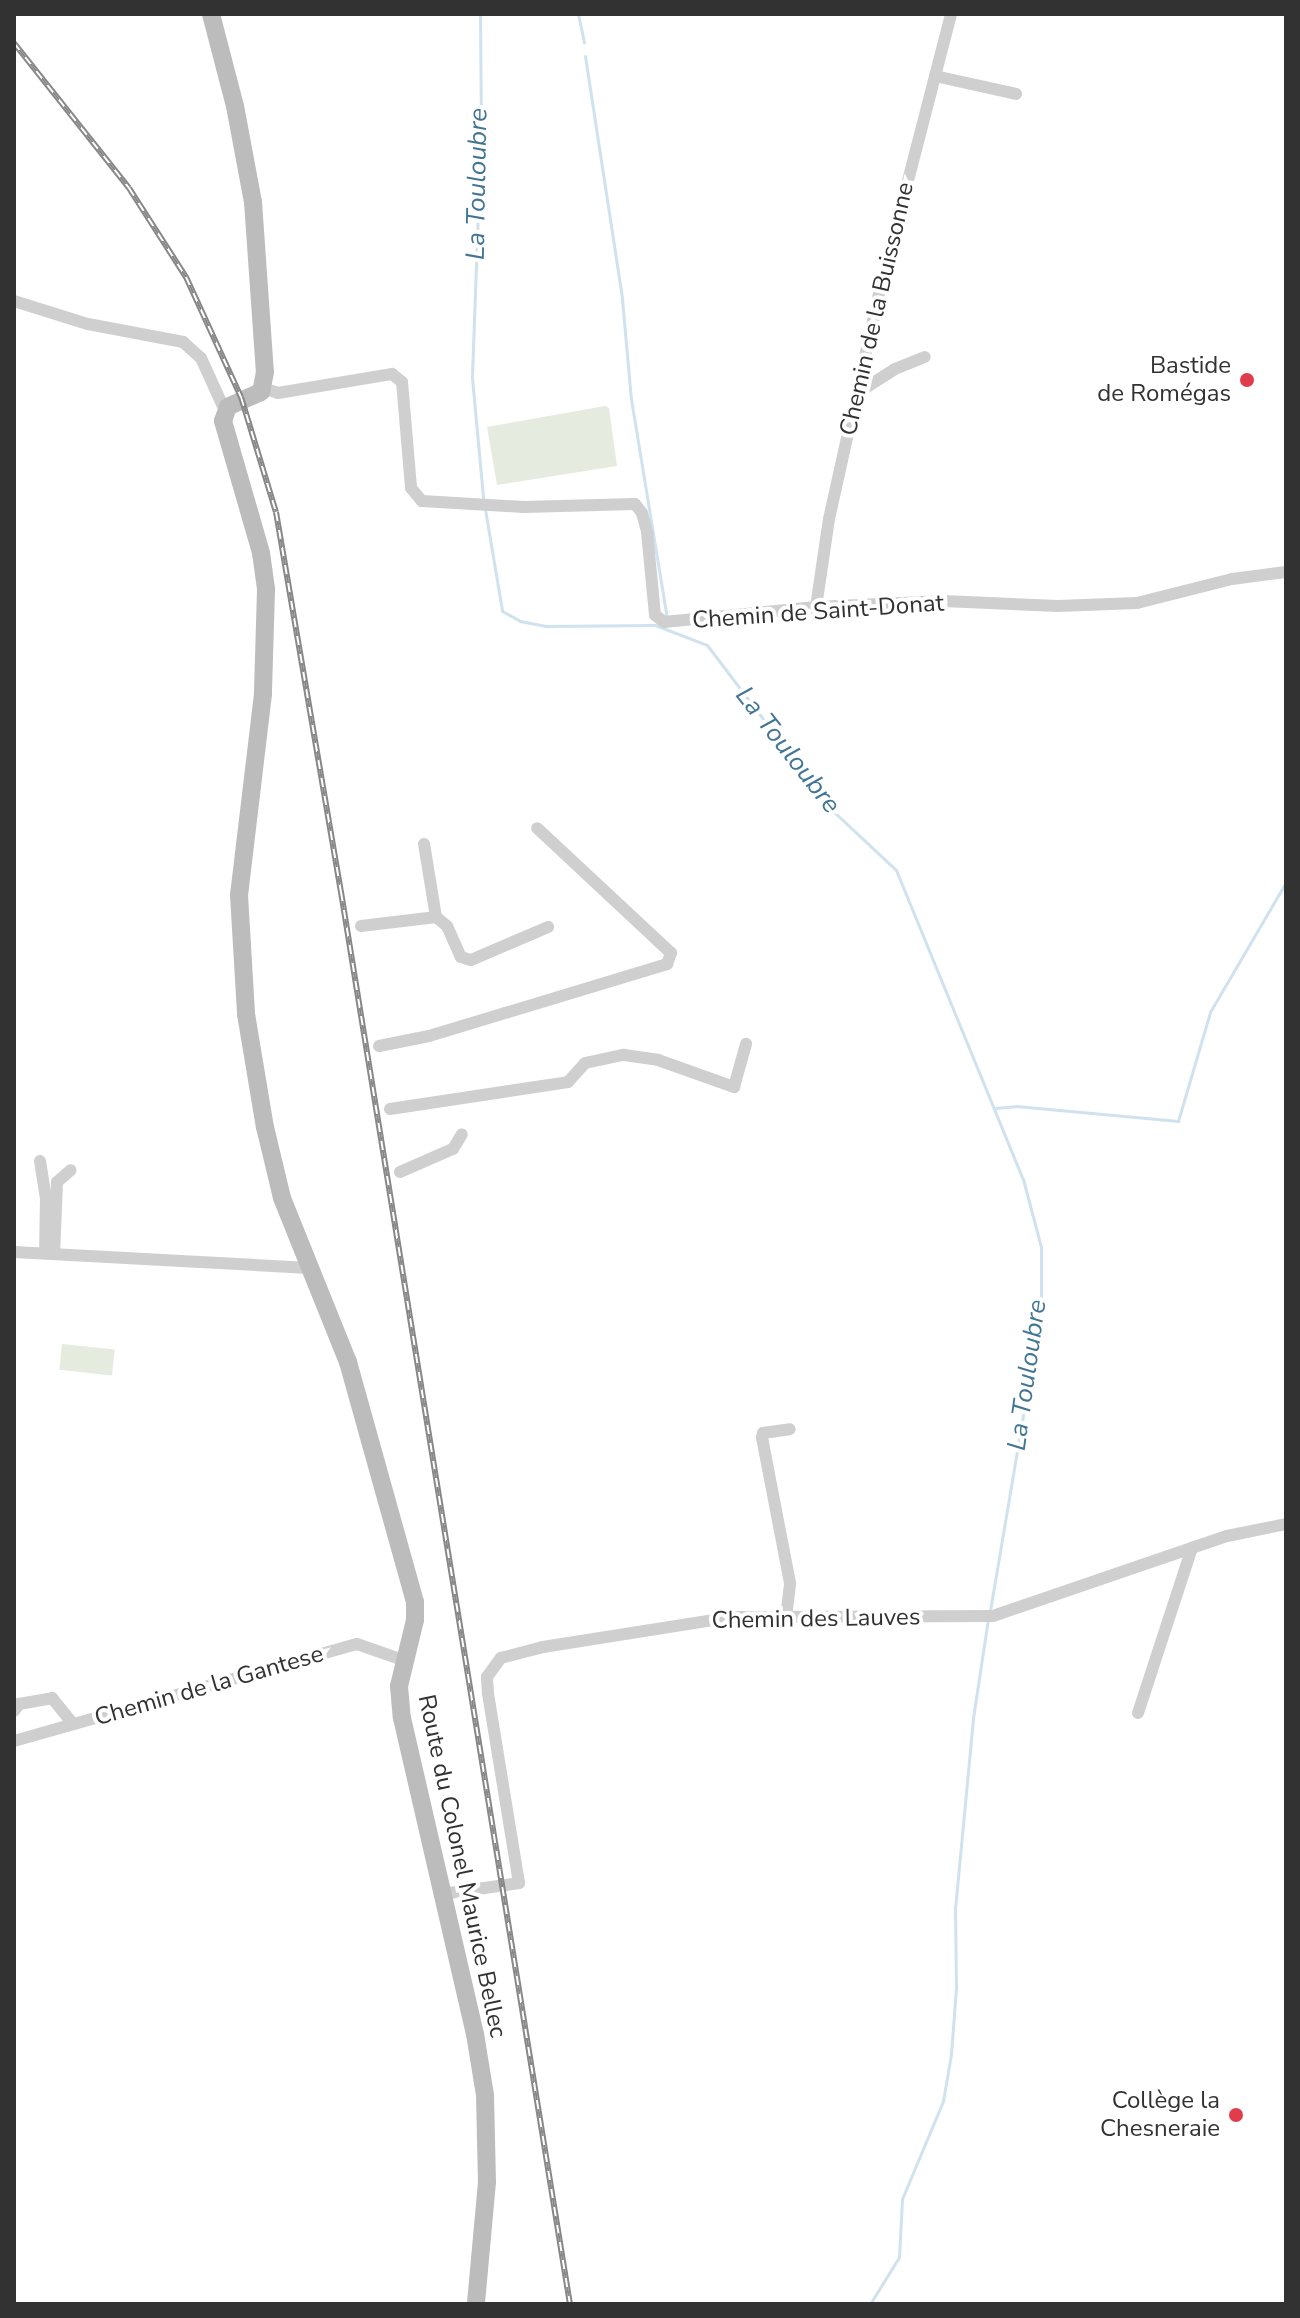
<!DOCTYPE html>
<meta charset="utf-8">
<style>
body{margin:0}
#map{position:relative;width:1300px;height:2318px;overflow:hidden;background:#fff;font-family:"Nunito Sans",sans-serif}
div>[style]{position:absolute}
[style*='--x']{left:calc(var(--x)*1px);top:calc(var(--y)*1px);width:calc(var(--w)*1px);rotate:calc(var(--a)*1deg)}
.green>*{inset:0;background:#e5ebde;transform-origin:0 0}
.stream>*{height:3px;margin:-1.5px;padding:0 1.5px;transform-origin:1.5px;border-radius:1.5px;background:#cfe2ed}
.street>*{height:12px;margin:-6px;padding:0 6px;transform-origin:6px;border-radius:6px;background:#cfcfcf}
.secondary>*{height:18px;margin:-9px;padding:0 9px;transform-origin:9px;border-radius:9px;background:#bcbcbc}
.rail>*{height:6px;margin-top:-3px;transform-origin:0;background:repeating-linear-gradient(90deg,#fff 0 9px,#878787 0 18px);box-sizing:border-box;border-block:2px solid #878787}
.dots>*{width:22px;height:22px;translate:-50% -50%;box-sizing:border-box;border:4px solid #fff;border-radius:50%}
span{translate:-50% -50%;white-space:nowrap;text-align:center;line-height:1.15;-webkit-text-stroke:8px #fff;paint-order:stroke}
.street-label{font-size:24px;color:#323232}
.poi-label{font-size:24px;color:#323232}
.right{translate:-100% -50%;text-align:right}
.water-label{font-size:26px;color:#417594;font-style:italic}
.frame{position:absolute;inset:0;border:16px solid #323232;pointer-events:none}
</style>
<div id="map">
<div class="green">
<i style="clip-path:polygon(605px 406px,609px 408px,617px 466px,497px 485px,487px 427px)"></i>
<i style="left:62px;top:1344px;width:53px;height:26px;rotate:6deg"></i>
</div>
<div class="stream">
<i style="--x:480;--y:14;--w:115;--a:89.5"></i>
<i style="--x:481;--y:129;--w:249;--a:92.1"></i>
<i style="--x:472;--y:378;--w:120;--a:84.7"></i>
<i style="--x:578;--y:14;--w:29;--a:78"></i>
<i style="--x:585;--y:56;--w:246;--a:81.3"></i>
<i style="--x:622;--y:299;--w:100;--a:84.9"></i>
<i style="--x:631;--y:399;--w:222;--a:80.7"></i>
<i style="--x:485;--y:509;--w:103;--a:80.5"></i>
<i style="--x:502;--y:611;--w:21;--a:29"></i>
<i style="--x:520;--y:621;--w:25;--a:11"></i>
<i style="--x:545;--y:626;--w:110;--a:-0.5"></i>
<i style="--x:655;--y:625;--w:56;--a:21"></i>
<i style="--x:707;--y:645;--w:156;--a:52.8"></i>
<i style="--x:801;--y:769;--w:31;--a:59"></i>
<i style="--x:817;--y:796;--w:108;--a:43.1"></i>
<i style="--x:896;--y:870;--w:334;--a:67.7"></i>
<i style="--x:1023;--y:1179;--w:70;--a:75.2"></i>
<i style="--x:1041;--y:1247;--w:62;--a:90"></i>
<i style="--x:1041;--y:1309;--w:306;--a:99.6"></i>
<i style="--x:995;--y:1108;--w:21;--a:-5"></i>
<i style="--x:1016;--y:1106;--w:163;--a:5.3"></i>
<i style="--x:1178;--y:1121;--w:114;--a:-73.6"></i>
<i style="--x:1210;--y:1012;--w:151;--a:-59.7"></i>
<i style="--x:870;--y:2304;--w:55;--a:-58.3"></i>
<i style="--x:899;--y:2257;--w:58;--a:-87"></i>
<i style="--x:902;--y:2199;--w:106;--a:-67.3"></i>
<i style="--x:943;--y:2101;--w:48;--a:-80.3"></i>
<i style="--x:951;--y:2054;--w:66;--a:-85.7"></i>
<i style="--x:956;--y:1988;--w:79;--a:-90.7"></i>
<i style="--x:955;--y:1909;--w:192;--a:-84.6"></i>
<i style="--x:973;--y:1718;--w:100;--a:-81.4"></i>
</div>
<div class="street">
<i style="--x:935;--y:76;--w:83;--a:12.5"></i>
<i style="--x:14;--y:301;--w:77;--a:17.3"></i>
<i style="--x:88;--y:324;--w:97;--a:10.7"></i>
<i style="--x:183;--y:342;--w:24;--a:42"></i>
<i style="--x:201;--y:358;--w:58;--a:65.6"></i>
<i style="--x:263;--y:388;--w:16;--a:18"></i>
<i style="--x:278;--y:393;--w:116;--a:-9.5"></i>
<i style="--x:392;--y:374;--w:13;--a:39"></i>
<i style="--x:402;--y:382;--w:106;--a:85.1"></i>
<i style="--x:411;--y:488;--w:17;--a:50"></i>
<i style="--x:422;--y:501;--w:102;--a:3.4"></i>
<i style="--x:524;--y:507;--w:111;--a:-1.5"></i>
<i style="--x:635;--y:504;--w:11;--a:52"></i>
<i style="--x:642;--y:513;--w:20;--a:75"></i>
<i style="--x:647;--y:532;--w:83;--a:84.5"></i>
<i style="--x:655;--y:615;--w:11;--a:38"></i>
<i style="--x:664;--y:622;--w:153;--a:-5.6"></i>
<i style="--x:816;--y:607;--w:127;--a:-2.7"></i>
<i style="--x:943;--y:601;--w:115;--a:2.5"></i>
<i style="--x:1058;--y:606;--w:79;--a:-2.2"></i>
<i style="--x:1137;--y:603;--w:98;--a:-14.2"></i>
<i style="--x:1232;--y:579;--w:54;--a:-7.4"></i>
<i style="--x:856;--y:394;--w:46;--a:-32.7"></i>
<i style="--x:895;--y:369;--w:32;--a:-22"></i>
<i style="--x:816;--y:607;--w:89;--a:-81.6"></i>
<i style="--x:829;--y:519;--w:236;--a:-77.5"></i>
<i style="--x:880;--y:289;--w:284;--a:-75.5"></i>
<i style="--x:436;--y:917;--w:14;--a:39"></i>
<i style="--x:447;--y:926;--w:34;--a:66"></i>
<i style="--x:461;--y:957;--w:10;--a:17"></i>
<i style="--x:471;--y:960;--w:84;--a:-23.2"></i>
<i style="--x:361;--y:926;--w:76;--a:-6.8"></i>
<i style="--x:436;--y:917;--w:74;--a:-99.3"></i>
<i style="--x:379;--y:1046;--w:51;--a:-11.3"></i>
<i style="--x:429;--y:1036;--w:249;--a:-16.8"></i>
<i style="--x:667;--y:964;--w:12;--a:-70"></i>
<i style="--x:671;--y:953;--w:183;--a:-137"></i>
<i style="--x:390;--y:1109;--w:180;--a:-8.6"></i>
<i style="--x:568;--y:1082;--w:25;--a:-48"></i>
<i style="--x:585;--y:1063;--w:40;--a:-12"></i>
<i style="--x:624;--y:1055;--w:34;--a:8"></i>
<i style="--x:658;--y:1060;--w:81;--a:19.6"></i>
<i style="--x:734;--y:1087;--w:45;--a:-74.4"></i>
<i style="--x:40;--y:1161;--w:37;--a:81"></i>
<i style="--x:46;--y:1198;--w:55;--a:91"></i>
<i style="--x:400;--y:1172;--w:58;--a:-23.5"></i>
<i style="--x:453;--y:1149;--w:17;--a:-59"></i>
<i style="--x:14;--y:1252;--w:295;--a:3.1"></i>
<i style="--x:54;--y:1254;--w:72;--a:-87.6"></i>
<i style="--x:57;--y:1182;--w:18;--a:-41"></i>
<i style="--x:786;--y:1617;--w:34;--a:-83"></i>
<i style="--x:790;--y:1583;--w:148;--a:-100.9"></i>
<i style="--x:762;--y:1438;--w:5;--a:-79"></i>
<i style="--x:763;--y:1433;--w:27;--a:-8"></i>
<i style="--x:14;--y:1711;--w:9;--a:-54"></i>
<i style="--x:19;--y:1704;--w:34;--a:-10"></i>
<i style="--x:52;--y:1698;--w:33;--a:51"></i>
<i style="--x:1138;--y:1713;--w:174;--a:-71.9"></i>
<i style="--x:14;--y:1741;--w:356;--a:-15.8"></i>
<i style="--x:357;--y:1644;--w:49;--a:19.2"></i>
<i style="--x:442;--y:1894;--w:78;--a:-8.1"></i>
<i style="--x:519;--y:1883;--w:193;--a:-99.3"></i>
<i style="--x:488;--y:1693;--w:16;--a:-94"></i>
<i style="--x:487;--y:1677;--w:24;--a:-54"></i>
<i style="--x:501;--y:1658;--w:43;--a:-14.7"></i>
<i style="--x:543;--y:1647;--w:191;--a:-9"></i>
<i style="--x:732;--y:1617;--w:261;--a:-0.2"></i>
<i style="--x:993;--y:1616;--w:247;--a:-18.9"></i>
<i style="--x:1227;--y:1536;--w:60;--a:-11.5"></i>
</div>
<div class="secondary">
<i style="--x:211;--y:14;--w:95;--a:75.4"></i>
<i style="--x:235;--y:106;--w:98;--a:79.4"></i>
<i style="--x:253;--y:202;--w:170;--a:86"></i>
<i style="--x:265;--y:372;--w:20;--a:101"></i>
<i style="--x:261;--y:392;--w:36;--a:156"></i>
<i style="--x:228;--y:407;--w:15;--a:110"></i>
<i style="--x:223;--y:421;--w:137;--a:73.9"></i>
<i style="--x:261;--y:553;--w:37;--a:82"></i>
<i style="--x:266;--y:590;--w:104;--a:91.7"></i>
<i style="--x:263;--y:694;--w:202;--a:96.8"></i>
<i style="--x:239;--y:895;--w:119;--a:86.6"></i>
<i style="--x:246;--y:1014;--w:115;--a:80.5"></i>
<i style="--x:265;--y:1127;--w:73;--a:76.5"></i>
<i style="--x:282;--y:1198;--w:177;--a:68.1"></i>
<i style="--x:348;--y:1362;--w:249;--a:74.4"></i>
<i style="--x:415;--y:1602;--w:18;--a:90"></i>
<i style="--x:415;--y:1620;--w:68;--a:103.6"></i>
<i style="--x:399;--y:1686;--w:32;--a:85"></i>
<i style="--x:402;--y:1718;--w:324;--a:77"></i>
<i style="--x:475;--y:2034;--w:62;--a:80.7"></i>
<i style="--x:485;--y:2095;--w:87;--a:88.7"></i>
<i style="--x:487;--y:2182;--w:122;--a:95.2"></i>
</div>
<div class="rail">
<i style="--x:14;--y:43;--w:185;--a:51.6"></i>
<i style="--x:129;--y:188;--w:106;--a:57.4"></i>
<i style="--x:186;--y:277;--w:132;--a:65.4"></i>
<i style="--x:241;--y:397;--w:120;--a:73.1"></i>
<i style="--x:276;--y:512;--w:386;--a:80.3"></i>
<i style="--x:341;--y:892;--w:1430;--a:80.79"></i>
</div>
<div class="dots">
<i style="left:1247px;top:380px;background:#e13c4c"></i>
<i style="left:1236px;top:2115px;background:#e13c4c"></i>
</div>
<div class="street-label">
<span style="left:877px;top:309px;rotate:-77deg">Chemin de la Buissonne</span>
<span style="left:818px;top:612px;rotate:-4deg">Chemin de Saint-Donat</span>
<span style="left:816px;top:1619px;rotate:-1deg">Chemin des Lauves</span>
<span style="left:209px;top:1686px;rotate:-16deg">Chemin de la Gantese</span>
<span style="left:462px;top:1866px;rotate:78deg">Route du Colonel Maurice Bellec</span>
</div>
<div class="poi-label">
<span class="right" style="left:1231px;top:380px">Bastide<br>de Romégas</span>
<span class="right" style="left:1220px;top:2115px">Collège la<br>Chesneraie</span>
</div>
<div class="water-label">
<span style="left:477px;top:184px;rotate:-89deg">La Touloubre</span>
<span style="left:788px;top:750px;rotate:52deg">La Touloubre</span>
<span style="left:1027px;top:1375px;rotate:-82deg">La Touloubre</span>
</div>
<div class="frame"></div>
</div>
